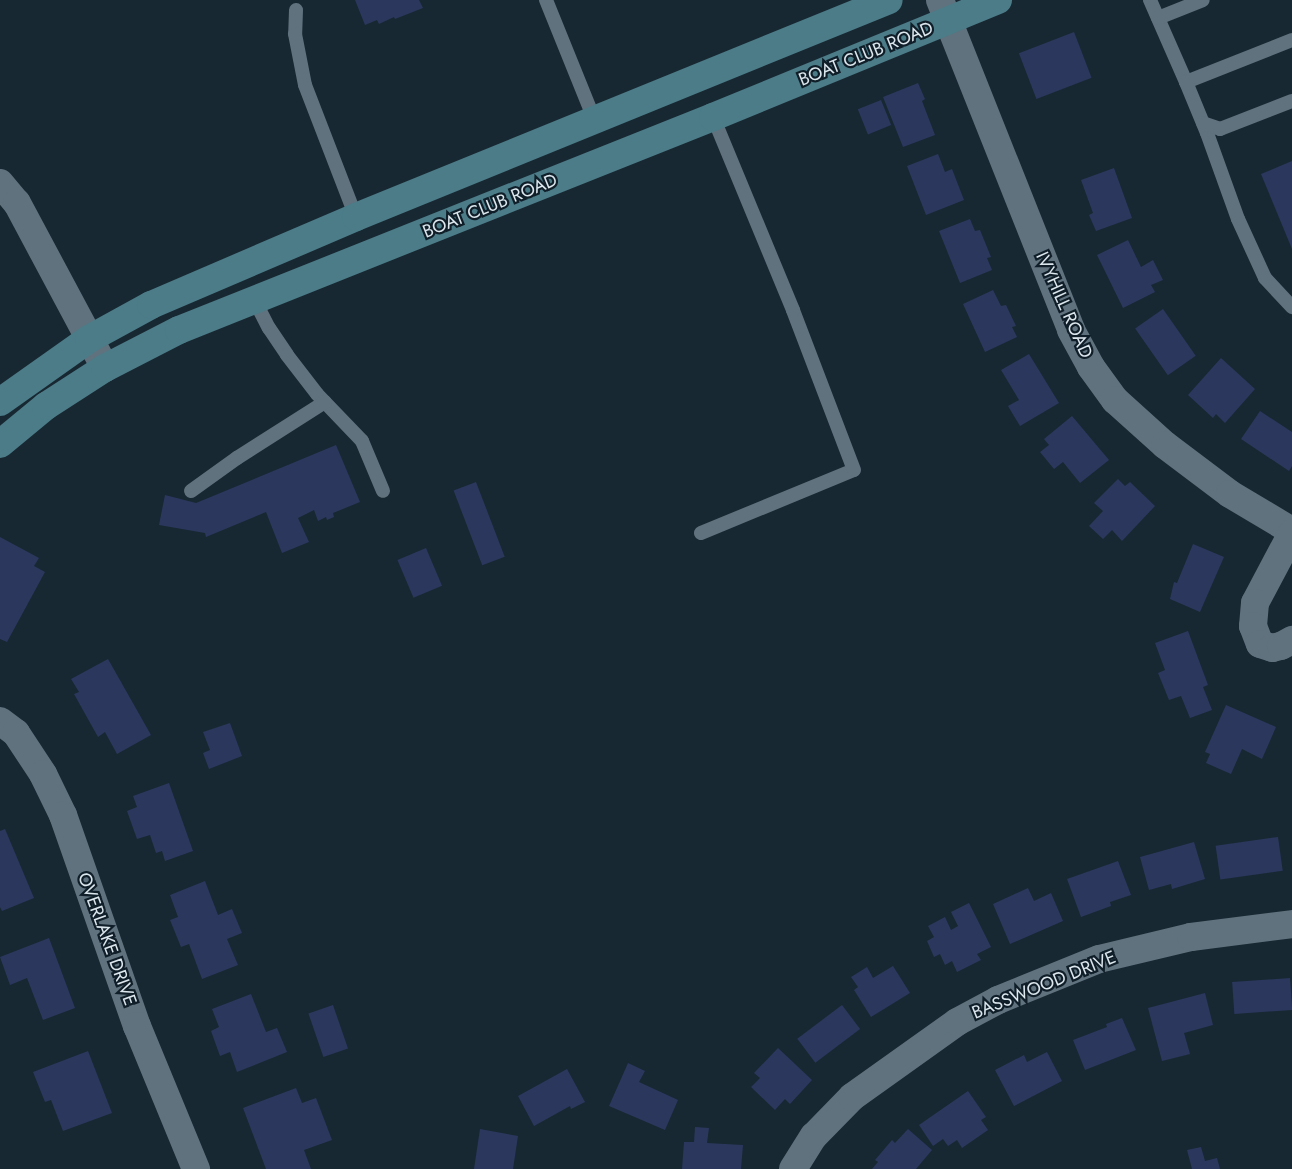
<!DOCTYPE html>
<style>
body{margin:0}
#map{position:relative;width:1292px;height:1169px;overflow:hidden;background:#182832;font-family:Jost,sans-serif}
div>[style]{position:absolute}
[style*='--x']{left:calc(var(--x)*1px);top:calc(var(--y)*1px);width:calc(var(--w)*1px);rotate:calc(var(--a)*1deg)}
.building>*{inset:0;background:#2b375d;transform-origin:0 0}
.service>*{height:14px;margin:-7px;padding:0 7px;transform-origin:7px;border-radius:7px;background:#60727e}
.minor>*{height:28px;margin:-14px;padding:0 14px;transform-origin:14px;border-radius:14px;background:#60727e}
.secondary>*{height:28px;margin:-14px;padding:0 14px;transform-origin:14px;border-radius:14px;background:#4b7c88}
span{translate:-50% -50%;white-space:nowrap;text-align:center;line-height:1.15;-webkit-text-stroke:4.5px #0f1e28;paint-order:stroke}
.street-label{font-size:18px;color:#dce6ed}
</style>
<div id="map">
<div class="building">
<i style="clip-path:polygon(355px 0,419px 0,423px 8px,395px 19px,394px 17px,379px 24px,377px 20px,365px 25px)"></i>
<i style="left:1074px;top:32px;width:49px;height:59px;rotate:69deg"></i>
<i style="clip-path:polygon(918px 83px,925px 99px,922px 101px,935px 135px,903px 147px,883px 97px)"></i>
<i style="left:881px;top:100px;width:27px;height:25px;rotate:68deg"></i>
<i style="clip-path:polygon(938px 154px,945px 172px,952px 169px,964px 200px,926px 215px,907px 166px)"></i>
<i style="clip-path:polygon(1292px 161px,1292px 249px,1261px 174px)"></i>
<i style="clip-path:polygon(1114px 168px,1132px 218px,1096px 231px,1089px 215px,1093px 213px,1081px 180px)"></i>
<i style="clip-path:polygon(970px 219px,975px 231px,980px 230px,991px 257px,987px 258px,992px 270px,960px 283px,939px 231px)"></i>
<i style="clip-path:polygon(1128px 240px,1141px 267px,1153px 260px,1163px 280px,1151px 285px,1155px 292px,1123px 308px,1097px 255px)"></i>
<i style="clip-path:polygon(993px 290px,1001px 306px,1006px 305px,1016px 326px,1012px 327px,1017px 337px,985px 352px,963px 304px)"></i>
<i style="left:1163px;top:309px;width:57px;height:34px;rotate:55deg"></i>
<i style="clip-path:polygon(1029px 354px,1059px 403px,1020px 426px,1008px 406px,1019px 400px,1001px 370px)"></i>
<i style="clip-path:polygon(1221px 358px,1255px 389px,1225px 423px,1216px 414px,1213px 418px,1188px 395px)"></i>
<i style="clip-path:polygon(1260px 411px,1292px 432px,1292px 466px,1289px 471px,1241px 439px)"></i>
<i style="clip-path:polygon(1072px 416px,1109px 460px,1080px 483px,1063px 462px,1054px 469px,1040px 452px,1049px 445px,1044px 439px)"></i>
<i style="clip-path:polygon(336px 445px,360px 502px,333px 513px,334px 517px,327px 520px,326px 517px,318px 521px,314px 510px,298px 518px,309px 542px,282px 553px,266px 512px,206px 537px,205px 533px,159px 525px,165px 495px,196px 503px)"></i>
<i style="clip-path:polygon(1118px 479px,1125px 486px,1130px 482px,1155px 506px,1122px 541px,1112px 530px,1103px 539px,1089px 526px,1103px 511px,1094px 503px)"></i>
<i style="left:476px;top:482px;width:80px;height:24px;rotate:69deg"></i>
<i style="clip-path:polygon(0 537px,39px 558px,34px 566px,45px 572px,7px 642px,0 639px)"></i>
<i style="clip-path:polygon(1193px 544px,1224px 557px,1200px 612px,1170px 599px,1174px 582px,1177px 583px)"></i>
<i style="left:426px;top:548px;width:41px;height:31px;rotate:67deg"></i>
<i style="clip-path:polygon(1188px 631px,1208px 685px,1203px 687px,1212px 710px,1190px 718px,1181px 696px,1169px 700px,1158px 673px,1165px 670px,1155px 643px)"></i>
<i style="clip-path:polygon(108px 659px,151px 735px,117px 754px,105px 732px,98px 737px,74px 694px,79px 692px,71px 679px)"></i>
<i style="clip-path:polygon(1226px 705px,1276px 727px,1262px 759px,1242px 749px,1231px 774px,1206px 763px,1210px 754px,1205px 752px)"></i>
<i style="clip-path:polygon(230px 723px,242px 756px,209px 769px,203px 753px,210px 750px,203px 732px)"></i>
<i style="clip-path:polygon(169px 783px,193px 851px,165px 861px,162px 851px,156px 853px,150px 835px,137px 839px,127px 811px,137px 807px,133px 796px)"></i>
<i style="clip-path:polygon(5px 829px,34px 898px,2px 911px,0 907px,0 831px)"></i>
<i style="left:1278px;top:837px;width:34px;height:63px;rotate:82deg"></i>
<i style="clip-path:polygon(1194px 842px,1205px 879px,1172px 889px,1171px 884px,1149px 890px,1140px 857px)"></i>
<i style="clip-path:polygon(1118px 861px,1131px 895px,1110px 902px,1111px 906px,1081px 917px,1067px 879px)"></i>
<i style="clip-path:polygon(205px 881px,218px 915px,232px 909px,242px 933px,227px 939px,238px 965px,202px 979px,189px 944px,181px 947px,170px 920px,178px 917px,170px 895px)"></i>
<i style="clip-path:polygon(1028px 888px,1034px 901px,1051px 893px,1063px 921px,1010px 944px,993px 904px)"></i>
<i style="clip-path:polygon(969px 903px,991px 947px,977px 954px,981px 960px,957px 972px,952px 961px,945px 965px,940px 954px,934px 957px,927px 941px,934px 937px,928px 926px,945px 917px,951px 930px,958px 926px,951px 912px)"></i>
<i style="clip-path:polygon(49px 938px,75px 1008px,43px 1020px,27px 978px,10px 985px,0 957px)"></i>
<i style="clip-path:polygon(893px 966px,910px 993px,871px 1017px,854px 990px,858px 987px,851px 977px,867px 967px,873px 978px)"></i>
<i style="left:1290px;top:978px;width:32px;height:58px;rotate:86deg"></i>
<i style="clip-path:polygon(1205px 993px,1213px 1025px,1184px 1033px,1190px 1054px,1162px 1061px,1148px 1008px)"></i>
<i style="clip-path:polygon(251px 994px,266px 1032px,277px 1028px,287px 1052px,237px 1072px,230px 1052px,220px 1056px,211px 1031px,219px 1027px,212px 1009px)"></i>
<i style="left:333px;top:1005px;width:46px;height:26px;rotate:71deg"></i>
<i style="left:842px;top:1005px;width:30px;height:56px;rotate:53deg"></i>
<i style="clip-path:polygon(1122px 1018px,1136px 1050px,1085px 1070px,1073px 1040px,1107px 1027px,1106px 1024px)"></i>
<i style="clip-path:polygon(778px 1048px,812px 1080px,790px 1104px,785px 1099px,775px 1110px,751px 1087px,760px 1078px,754px 1073px)"></i>
<i style="clip-path:polygon(88px 1051px,112px 1113px,63px 1131px,51px 1100px,45px 1102px,33px 1072px)"></i>
<i style="clip-path:polygon(1047px 1052px,1062px 1081px,1014px 1106px,995px 1070px,1024px 1055px,1027px 1062px)"></i>
<i style="clip-path:polygon(628px 1063px,645px 1071px,639px 1082px,678px 1100px,665px 1130px,609px 1106px)"></i>
<i style="clip-path:polygon(567px 1069px,585px 1102px,571px 1109px,570px 1106px,534px 1126px,518px 1096px)"></i>
<i style="clip-path:polygon(296px 1088px,302px 1103px,316px 1098px,332px 1140px,304px 1150px,311px 1169px,266px 1169px,243px 1108px)"></i>
<i style="clip-path:polygon(968px 1091px,986px 1117px,981px 1120px,988px 1130px,962px 1148px,957px 1140px,948px 1146px,943px 1139px,933px 1146px,919px 1125px)"></i>
<i style="clip-path:polygon(695px 1127px,709px 1128px,707px 1143px,743px 1145px,741px 1169px,682px 1169px,684px 1142px,694px 1142px)"></i>
<i style="clip-path:polygon(480px 1129px,518px 1136px,513px 1169px,474px 1169px)"></i>
<i style="clip-path:polygon(908px 1129px,932px 1150px,916px 1169px,872px 1169px,878px 1162px,875px 1160px,892px 1140px,895px 1143px)"></i>
<i style="clip-path:polygon(1201px 1147px,1205px 1161px,1217px 1158px,1220px 1169px,1192px 1169px,1187px 1150px)"></i>
</div>
<div class="service">
<i style="--x:546;--y:0;--w:131;--a:68"></i>
<i style="--x:1150;--y:0;--w:90;--a:66.3"></i>
<i style="--x:296;--y:10;--w:24;--a:92"></i>
<i style="--x:295;--y:34;--w:52;--a:78.9"></i>
<i style="--x:305;--y:85;--w:142;--a:68.9"></i>
<i style="--x:1158;--y:18;--w:48;--a:-21.8"></i>
<i style="--x:1292;--y:40;--w:114;--a:158.4"></i>
<i style="--x:1186;--y:82;--w:55;--a:67.6"></i>
<i style="--x:1207;--y:133;--w:91;--a:70.2"></i>
<i style="--x:1238;--y:219;--w:65;--a:65.4"></i>
<i style="--x:1265;--y:278;--w:40;--a:47"></i>
<i style="--x:1203;--y:123;--w:18;--a:19"></i>
<i style="--x:1220;--y:129;--w:77;--a:-21.3"></i>
<i style="--x:255;--y:301;--w:30;--a:63"></i>
<i style="--x:269;--y:328;--w:32;--a:56"></i>
<i style="--x:287;--y:355;--w:49;--a:52.4"></i>
<i style="--x:317;--y:394;--w:65;--a:46.2"></i>
<i style="--x:362;--y:441;--w:54;--a:67.2"></i>
<i style="--x:191;--y:491;--w:57;--a:-35.7"></i>
<i style="--x:237;--y:458;--w:104;--a:-32.5"></i>
<i style="--x:701;--y:533;--w:165;--a:-22.4"></i>
<i style="--x:854;--y:470;--w:171;--a:-110.9"></i>
<i style="--x:793;--y:310;--w:209;--a:-112.5"></i>
</div>
<div class="minor">
<i style="--x:940;--y:0;--w:355;--a:68.3"></i>
<i style="--x:1071;--y:330;--w:42;--a:61.6"></i>
<i style="--x:1091;--y:367;--w:41;--a:54"></i>
<i style="--x:1115;--y:400;--w:67;--a:42"></i>
<i style="--x:1165;--y:445;--w:81;--a:37"></i>
<i style="--x:1230;--y:494;--w:72;--a:30.8"></i>
<i style="--x:0;--y:183;--w:26;--a:50"></i>
<i style="--x:17;--y:203;--w:187;--a:61.9"></i>
<i style="--x:1292;--y:533;--w:79;--a:117.9"></i>
<i style="--x:1255;--y:603;--w:23;--a:95"></i>
<i style="--x:1253;--y:626;--w:19;--a:69"></i>
<i style="--x:1260;--y:644;--w:13;--a:18"></i>
<i style="--x:1272;--y:648;--w:9;--a:-13"></i>
<i style="--x:1281;--y:646;--w:13;--a:-29"></i>
<i style="--x:0;--y:721;--w:20;--a:37"></i>
<i style="--x:16;--y:733;--w:49;--a:56.6"></i>
<i style="--x:43;--y:774;--w:46;--a:64"></i>
<i style="--x:63;--y:815;--w:224;--a:70.7"></i>
<i style="--x:137;--y:1026;--w:155;--a:67.6"></i>
<i style="--x:793;--y:1169;--w:39;--a:-58"></i>
<i style="--x:814;--y:1136;--w:54;--a:-45.7"></i>
<i style="--x:852;--y:1097;--w:129;--a:-35.5"></i>
<i style="--x:957;--y:1022;--w:47;--a:-28.2"></i>
<i style="--x:998;--y:1000;--w:109;--a:-22.1"></i>
<i style="--x:1099;--y:959;--w:95;--a:-13.4"></i>
<i style="--x:1191;--y:937;--w:102;--a:-7.3"></i>
</div>
<div class="secondary">
<i style="--x:0;--y:402;--w:109;--a:-35.3"></i>
<i style="--x:89;--y:339;--w:71;--a:-28.7"></i>
<i style="--x:151;--y:305;--w:223;--a:-23.2"></i>
<i style="--x:356;--y:217;--w:575;--a:-22.15"></i>
<i style="--x:0;--y:444;--w:60;--a:-39.6"></i>
<i style="--x:46;--y:406;--w:70;--a:-32.8"></i>
<i style="--x:105;--y:368;--w:83;--a:-27.2"></i>
<i style="--x:179;--y:330;--w:575;--a:-21.75"></i>
<i style="--x:713;--y:117;--w:308;--a:-22.3"></i>
</div>
<div class="street-label">
<span style="left:866px;top:54px;rotate:-22deg">BOAT CLUB ROAD</span>
<span style="left:490px;top:206px;rotate:-22deg">BOAT CLUB ROAD</span>
<span style="left:1064px;top:305px;rotate:66deg">IVYHILL ROAD</span>
<span style="left:107px;top:939px;rotate:70deg">OVERLAKE DRIVE</span>
<span style="left:1044px;top:985px;rotate:-22deg">BASSWOOD DRIVE</span>
</div>
</div>
